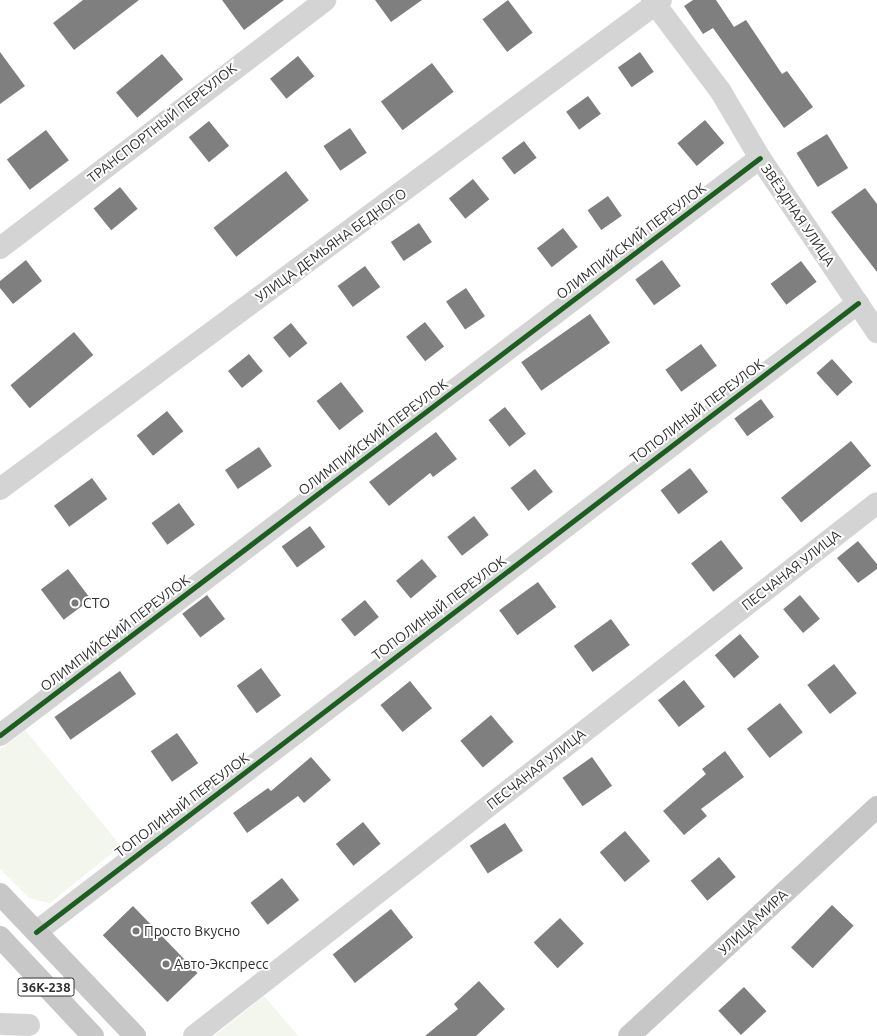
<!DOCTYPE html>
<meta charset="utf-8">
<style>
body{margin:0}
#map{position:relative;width:877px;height:1036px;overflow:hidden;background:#fff;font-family:Ubuntu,sans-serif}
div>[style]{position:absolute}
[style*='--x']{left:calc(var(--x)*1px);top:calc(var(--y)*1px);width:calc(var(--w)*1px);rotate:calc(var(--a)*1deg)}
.green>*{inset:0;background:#f2f6ec}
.building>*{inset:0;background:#7f7f7f;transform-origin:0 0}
.minor>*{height:22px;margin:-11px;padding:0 11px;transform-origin:11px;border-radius:11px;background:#d4d4d4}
.major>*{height:22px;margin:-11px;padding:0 11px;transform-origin:11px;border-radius:11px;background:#c7c7c7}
.cycleway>*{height:5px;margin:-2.5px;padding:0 2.5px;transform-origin:2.5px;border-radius:2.5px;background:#1b5e20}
.dots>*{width:11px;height:11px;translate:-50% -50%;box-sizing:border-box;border:2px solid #fff;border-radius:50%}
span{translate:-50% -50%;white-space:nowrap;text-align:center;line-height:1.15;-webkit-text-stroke:4px #fff;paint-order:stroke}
.shield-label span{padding:1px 3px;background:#fff;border:1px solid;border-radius:3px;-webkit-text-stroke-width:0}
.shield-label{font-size:13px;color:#2f2f2f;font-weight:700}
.street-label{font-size:14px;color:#2f2f2f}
.poi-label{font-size:14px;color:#2f2f2f}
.left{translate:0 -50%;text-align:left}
</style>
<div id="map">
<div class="green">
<i style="clip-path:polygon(25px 730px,121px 846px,50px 903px,29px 898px,0 869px,0 750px)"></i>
<i style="clip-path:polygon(264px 996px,298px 1036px,214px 1036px)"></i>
</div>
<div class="building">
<i style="clip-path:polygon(83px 0,139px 0,74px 50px,53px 23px)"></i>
<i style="clip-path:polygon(222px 0,284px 0,244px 30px)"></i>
<i style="clip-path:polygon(375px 0,422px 0,391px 22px)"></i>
<i style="left:508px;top:0;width:41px;height:32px;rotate:53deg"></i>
<i style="clip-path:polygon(693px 0,716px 0,734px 27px,746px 20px,782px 74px,787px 71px,813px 107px,784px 128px,713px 28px,703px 34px,684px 6px)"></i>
<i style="clip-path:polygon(0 52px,25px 86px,0 104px)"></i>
<i style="left:640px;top:52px;width:24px;height:27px;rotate:55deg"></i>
<i style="left:162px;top:54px;width:33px;height:60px;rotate:50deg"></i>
<i style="left:298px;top:56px;width:26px;height:36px;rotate:51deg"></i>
<i style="left:432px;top:63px;width:36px;height:64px;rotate:53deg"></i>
<i style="left:588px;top:96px;width:22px;height:27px;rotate:54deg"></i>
<i style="left:705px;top:120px;width:30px;height:36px;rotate:50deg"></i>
<i style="left:209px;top:121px;width:32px;height:26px;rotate:51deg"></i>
<i style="left:350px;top:128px;width:30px;height:32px;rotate:56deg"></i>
<i style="left:46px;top:130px;width:38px;height:49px;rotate:53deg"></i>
<i style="left:827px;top:134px;width:40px;height:36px;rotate:58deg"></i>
<i style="left:524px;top:141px;width:21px;height:28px;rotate:53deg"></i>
<i style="left:286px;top:171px;width:37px;height:92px;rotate:52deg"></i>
<i style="left:473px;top:179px;width:26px;height:31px;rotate:51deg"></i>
<i style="left:120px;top:187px;width:28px;height:34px;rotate:51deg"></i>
<i style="clip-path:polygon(865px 188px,877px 204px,877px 272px,831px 212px)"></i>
<i style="left:608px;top:196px;width:24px;height:25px;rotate:55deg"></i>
<i style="left:419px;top:223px;width:23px;height:34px;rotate:56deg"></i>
<i style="left:563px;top:228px;width:24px;height:33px;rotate:52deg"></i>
<i style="clip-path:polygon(26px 260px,42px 281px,13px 304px,0 288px,0 281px)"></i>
<i style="left:662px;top:260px;width:32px;height:33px;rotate:54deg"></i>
<i style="left:801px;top:261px;width:26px;height:38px;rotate:53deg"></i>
<i style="left:365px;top:266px;width:26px;height:34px;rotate:54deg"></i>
<i style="left:466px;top:288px;width:34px;height:24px;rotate:56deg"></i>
<i style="left:590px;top:314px;width:35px;height:84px;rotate:55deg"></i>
<i style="left:425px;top:322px;width:31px;height:24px;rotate:52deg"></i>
<i style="left:291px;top:323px;width:26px;height:23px;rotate:51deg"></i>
<i style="left:74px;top:332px;width:30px;height:83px;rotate:50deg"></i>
<i style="left:701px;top:344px;width:27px;height:44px;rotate:54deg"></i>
<i style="left:249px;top:354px;width:22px;height:27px;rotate:51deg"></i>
<i style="left:832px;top:359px;width:31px;height:21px;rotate:48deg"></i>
<i style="left:341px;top:382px;width:37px;height:31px;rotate:52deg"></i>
<i style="left:761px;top:399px;width:22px;height:33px;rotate:54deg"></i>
<i style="left:505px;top:407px;width:34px;height:21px;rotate:52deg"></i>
<i style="left:167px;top:411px;width:26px;height:39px;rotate:51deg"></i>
<i style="clip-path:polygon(436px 432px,457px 459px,433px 477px,430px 473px,389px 506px,369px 482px)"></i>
<i style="left:851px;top:441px;width:32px;height:90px;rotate:51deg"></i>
<i style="left:259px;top:447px;width:23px;height:41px;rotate:56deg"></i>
<i style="left:690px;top:468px;width:30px;height:37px;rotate:53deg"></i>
<i style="left:535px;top:469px;width:29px;height:31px;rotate:52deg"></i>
<i style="left:92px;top:478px;width:26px;height:47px;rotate:54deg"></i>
<i style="left:179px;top:503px;width:27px;height:34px;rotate:54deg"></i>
<i style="left:474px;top:516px;width:24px;height:34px;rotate:52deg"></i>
<i style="left:310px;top:526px;width:26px;height:35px;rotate:54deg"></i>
<i style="left:721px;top:540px;width:36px;height:38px;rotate:52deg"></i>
<i style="clip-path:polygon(858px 541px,877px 564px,877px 569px,858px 583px,837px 558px)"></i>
<i style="left:422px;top:559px;width:23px;height:34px;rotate:50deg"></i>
<i style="left:68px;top:569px;width:38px;height:34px;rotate:53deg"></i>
<i style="left:538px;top:582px;width:31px;height:48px;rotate:54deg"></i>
<i style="left:207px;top:595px;width:30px;height:31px;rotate:53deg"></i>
<i style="left:800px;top:595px;width:31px;height:22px;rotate:50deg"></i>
<i style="left:365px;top:600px;width:22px;height:31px;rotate:51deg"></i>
<i style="left:611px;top:619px;width:32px;height:46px;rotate:54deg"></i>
<i style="left:740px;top:634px;width:30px;height:33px;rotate:50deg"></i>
<i style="left:834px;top:664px;width:37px;height:34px;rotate:52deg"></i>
<i style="left:261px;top:668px;width:34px;height:30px;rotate:54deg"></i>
<i style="left:120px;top:671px;width:28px;height:80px;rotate:55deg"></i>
<i style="left:684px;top:680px;width:34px;height:33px;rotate:52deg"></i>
<i style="left:410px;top:681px;width:35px;height:38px;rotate:51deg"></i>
<i style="left:780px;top:703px;width:37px;height:42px;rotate:52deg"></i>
<i style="left:491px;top:715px;width:35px;height:40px;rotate:50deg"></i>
<i style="left:177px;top:733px;width:37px;height:32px;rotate:55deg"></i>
<i style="clip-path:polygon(725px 751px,744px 777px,701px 809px,707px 816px,684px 835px,663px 811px,706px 774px,702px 769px)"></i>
<i style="clip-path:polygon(311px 757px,331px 780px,304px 803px,298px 796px,247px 833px,233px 813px,268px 788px,271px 791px)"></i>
<i style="left:592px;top:757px;width:35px;height:36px;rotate:55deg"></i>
<i style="left:363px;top:822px;width:28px;height:35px;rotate:51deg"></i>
<i style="left:505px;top:823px;width:33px;height:42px;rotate:57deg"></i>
<i style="left:625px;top:831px;width:39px;height:33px;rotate:50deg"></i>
<i style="left:719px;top:857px;width:26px;height:37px;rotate:50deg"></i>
<i style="left:282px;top:878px;width:28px;height:40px;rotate:52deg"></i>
<i style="left:832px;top:905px;width:30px;height:59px;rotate:44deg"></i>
<i style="left:133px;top:906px;width:93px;height:42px;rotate:46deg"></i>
<i style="left:391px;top:909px;width:36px;height:74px;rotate:52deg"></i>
<i style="left:560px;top:918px;width:35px;height:36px;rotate:47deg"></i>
<i style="clip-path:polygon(479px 981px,505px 1009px,476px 1036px,425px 1036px,458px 1009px,454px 1004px)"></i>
<i style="left:744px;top:987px;width:33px;height:35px;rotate:47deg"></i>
</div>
<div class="minor">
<i style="--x:652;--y:0;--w:115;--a:53.1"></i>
<i style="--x:721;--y:92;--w:77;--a:59.4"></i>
<i style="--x:760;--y:158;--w:210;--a:56.1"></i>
<i style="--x:0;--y:248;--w:409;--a:-37.3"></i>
<i style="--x:0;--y:489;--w:822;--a:-36.49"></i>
<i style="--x:0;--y:735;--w:954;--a:-37.21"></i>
<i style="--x:36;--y:932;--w:1035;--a:-37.42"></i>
<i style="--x:0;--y:1024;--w:29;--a:2"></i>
<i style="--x:194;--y:1036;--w:866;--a:-37.97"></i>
</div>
<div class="major">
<i style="--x:0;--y:894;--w:196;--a:46.4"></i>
<i style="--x:0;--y:937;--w:136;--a:46.8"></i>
<i style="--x:629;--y:1036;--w:338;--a:-42.7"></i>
</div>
<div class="cycleway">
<i style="--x:0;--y:735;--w:954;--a:-37.21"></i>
<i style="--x:36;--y:932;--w:1035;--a:-37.42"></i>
</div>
<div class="dots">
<i style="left:75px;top:603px;background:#787878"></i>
<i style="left:136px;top:931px;background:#787878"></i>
<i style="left:166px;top:964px;background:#787878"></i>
</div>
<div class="shield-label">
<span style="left:46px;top:987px">36К-238</span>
</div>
<div class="street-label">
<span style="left:162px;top:123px;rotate:-38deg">ТРАНСПОРТНЫЙ ПЕРЕУЛОК</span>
<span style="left:798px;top:215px;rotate:56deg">ЗВЁЗДНАЯ УЛИЦА</span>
<span style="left:631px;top:241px;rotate:-37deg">ОЛИМПИЙСКИЙ ПЕРЕУЛОК</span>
<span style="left:331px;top:245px;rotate:-36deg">УЛИЦА ДЕМЬЯНА БЕДНОГО</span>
<span style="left:697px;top:411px;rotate:-37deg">ТОПОЛИНЫЙ ПЕРЕУЛОК</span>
<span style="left:373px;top:437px;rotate:-37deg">ОЛИМПИЙСКИЙ ПЕРЕУЛОК</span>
<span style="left:791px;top:570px;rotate:-38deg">ПЕСЧАНАЯ УЛИЦА</span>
<span style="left:439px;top:608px;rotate:-37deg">ТОПОЛИНЫЙ ПЕРЕУЛОК</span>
<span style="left:115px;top:633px;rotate:-37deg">ОЛИМПИЙСКИЙ ПЕРЕУЛОК</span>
<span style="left:536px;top:769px;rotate:-38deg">ПЕСЧАНАЯ УЛИЦА</span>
<span style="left:182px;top:805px;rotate:-37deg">ТОПОЛИНЫЙ ПЕРЕУЛОК</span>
<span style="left:753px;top:922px;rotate:-43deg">УЛИЦА МИРА</span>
</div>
<div class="poi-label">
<span class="left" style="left:83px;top:603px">СТО</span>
<span class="left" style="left:144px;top:931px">Просто Вкусно</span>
<span class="left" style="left:174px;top:964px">Авто-Экспресс</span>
</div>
</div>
